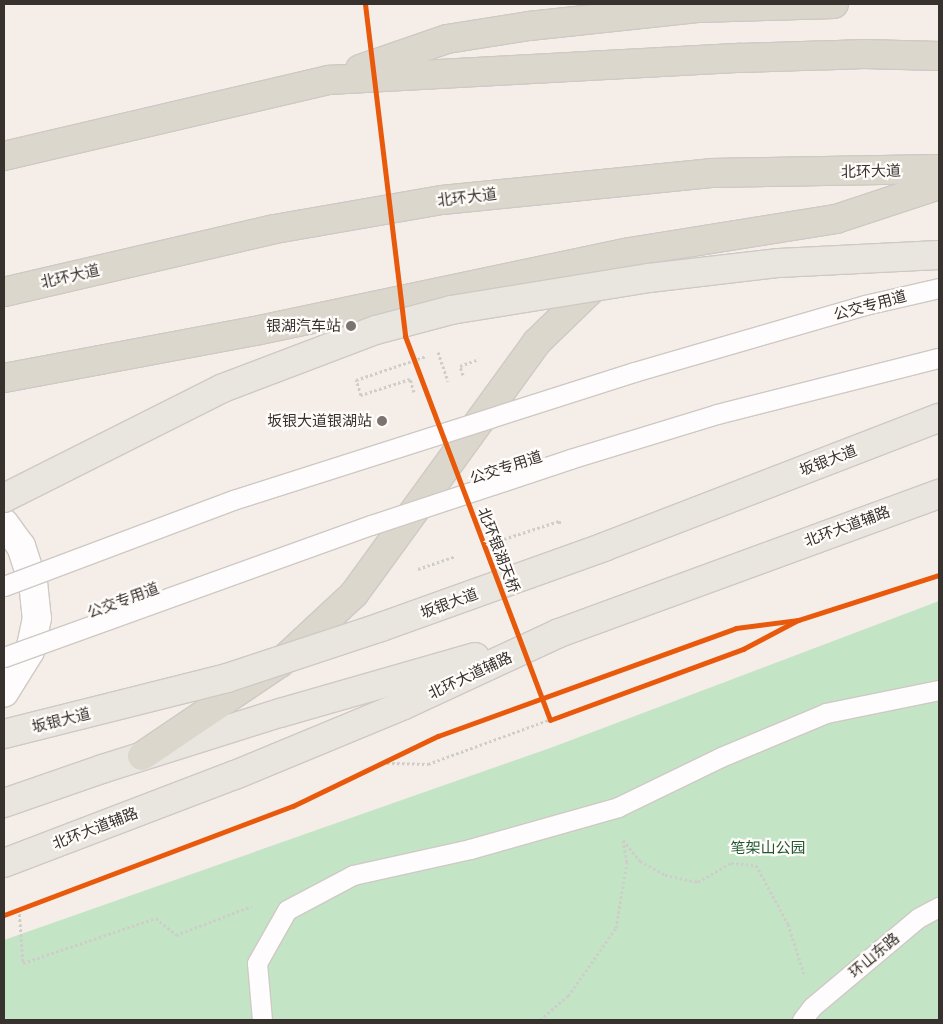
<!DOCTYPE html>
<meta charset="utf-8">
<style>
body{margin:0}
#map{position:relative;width:943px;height:1024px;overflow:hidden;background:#f5ede8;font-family:Commissioner,"Noto Sans SC",sans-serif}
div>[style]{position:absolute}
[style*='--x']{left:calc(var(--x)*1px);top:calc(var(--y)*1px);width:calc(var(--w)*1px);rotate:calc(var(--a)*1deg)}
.green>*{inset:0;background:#c4e4c6}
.path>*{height:3px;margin-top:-1.5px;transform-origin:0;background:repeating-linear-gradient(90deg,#cfcdca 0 2.5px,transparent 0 5px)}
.roads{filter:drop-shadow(1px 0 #cfc9c5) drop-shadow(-1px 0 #cfc9c5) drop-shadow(0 1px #cfc9c5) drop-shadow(0 -1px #cfc9c5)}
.lane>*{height:19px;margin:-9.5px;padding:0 9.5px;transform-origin:9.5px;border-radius:9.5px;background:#fefcfc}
.secondary>*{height:28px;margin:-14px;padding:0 14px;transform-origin:14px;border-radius:14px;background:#fefcfc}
.primary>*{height:28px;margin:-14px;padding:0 14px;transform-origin:14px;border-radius:14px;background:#e9e5df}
.highway>*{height:28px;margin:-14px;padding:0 14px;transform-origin:14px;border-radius:14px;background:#dbd7cc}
.path-bridge>*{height:3px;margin-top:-1.5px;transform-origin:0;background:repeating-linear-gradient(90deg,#cfcdca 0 2.5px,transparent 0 5px)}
.bridges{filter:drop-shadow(1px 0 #cfc9c5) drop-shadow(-1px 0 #cfc9c5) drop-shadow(0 1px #cfc9c5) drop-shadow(0 -1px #cfc9c5)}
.lane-bridge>*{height:19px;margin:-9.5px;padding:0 9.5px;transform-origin:9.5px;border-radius:9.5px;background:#fefcfc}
.primary-bridge>*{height:28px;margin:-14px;padding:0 14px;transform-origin:14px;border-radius:14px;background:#e9e5df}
.cycleway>*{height:5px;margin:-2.5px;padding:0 2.5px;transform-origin:2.5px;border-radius:2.5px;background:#e8590c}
.dots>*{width:14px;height:14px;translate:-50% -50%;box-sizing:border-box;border:2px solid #fffcfa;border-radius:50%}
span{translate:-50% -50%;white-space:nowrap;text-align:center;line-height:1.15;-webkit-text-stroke:4.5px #fffcfa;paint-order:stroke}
.street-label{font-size:15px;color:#37322e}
.poi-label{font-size:15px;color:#37322e}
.right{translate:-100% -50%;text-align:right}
.park-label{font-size:15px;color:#1d5831}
.frame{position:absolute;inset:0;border:5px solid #37322e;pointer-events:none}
</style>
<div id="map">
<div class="green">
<i style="clip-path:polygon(939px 601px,939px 1020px,4px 1020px,4px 940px,553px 747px)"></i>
</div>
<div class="path">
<i style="--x:438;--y:352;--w:31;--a:71"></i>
<i style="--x:463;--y:375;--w:9;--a:-108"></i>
<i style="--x:460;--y:366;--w:20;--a:-20"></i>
<i style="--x:414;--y:392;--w:14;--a:-107"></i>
<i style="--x:410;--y:379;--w:52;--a:161.9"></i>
<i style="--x:361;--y:395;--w:16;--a:-108"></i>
<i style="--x:356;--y:380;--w:75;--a:-18.7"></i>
<i style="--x:504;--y:539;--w:58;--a:-18.1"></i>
<i style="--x:559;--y:521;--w:4;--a:63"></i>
<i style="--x:493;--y:540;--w:8;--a:76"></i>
<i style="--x:418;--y:569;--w:39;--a:-19"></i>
<i style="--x:939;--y:660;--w:16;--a:-90"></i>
<i style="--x:387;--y:763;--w:41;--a:1.4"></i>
<i style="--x:428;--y:764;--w:335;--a:-20.1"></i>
<i style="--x:743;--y:649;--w:62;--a:-27.8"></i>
<i style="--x:798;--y:620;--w:148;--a:-17.7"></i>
<i style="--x:623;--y:840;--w:27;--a:51"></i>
<i style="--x:640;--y:861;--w:29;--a:29"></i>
<i style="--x:665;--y:875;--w:34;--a:12"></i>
<i style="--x:698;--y:882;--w:38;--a:-30"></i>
<i style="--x:731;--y:863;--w:25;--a:5"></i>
<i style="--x:756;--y:865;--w:67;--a:61.5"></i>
<i style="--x:788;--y:924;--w:52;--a:72.3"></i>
<i style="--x:19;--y:909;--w:54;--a:85.8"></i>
<i style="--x:23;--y:963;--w:140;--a:-18.7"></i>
<i style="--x:156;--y:918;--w:26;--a:40"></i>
<i style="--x:176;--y:935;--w:81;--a:-20.9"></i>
<i style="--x:540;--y:1020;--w:37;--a:-41"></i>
<i style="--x:568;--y:996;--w:83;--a:-54.8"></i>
<i style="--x:616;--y:928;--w:67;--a:-80.5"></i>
<i style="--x:627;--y:862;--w:21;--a:-101"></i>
</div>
<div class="roads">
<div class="lane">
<i style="--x:262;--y:1020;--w:57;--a:-95"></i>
<i style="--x:257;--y:963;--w:61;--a:-60.5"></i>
<i style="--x:287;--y:910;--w:75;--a:-27.9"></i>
<i style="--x:353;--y:875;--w:120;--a:-12.5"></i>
<i style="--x:470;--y:849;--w:154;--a:-15.8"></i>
<i style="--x:618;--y:807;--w:114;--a:-25.9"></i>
<i style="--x:721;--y:757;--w:114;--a:-22.7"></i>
<i style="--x:826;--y:713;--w:115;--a:-11.5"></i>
<i style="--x:802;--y:1020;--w:16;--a:-52"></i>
<i style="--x:812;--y:1007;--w:138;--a:-40"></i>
<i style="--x:918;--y:918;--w:24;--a:-28"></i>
</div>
<div class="secondary">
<i style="--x:4;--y:523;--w:29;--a:54"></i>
<i style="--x:21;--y:546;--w:38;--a:72"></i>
<i style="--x:33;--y:582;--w:36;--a:84"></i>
<i style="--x:37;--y:618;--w:34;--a:102"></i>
<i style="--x:30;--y:651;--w:49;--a:121.8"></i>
</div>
<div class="primary">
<i style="--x:4;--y:803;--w:104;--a:-19.1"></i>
<i style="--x:102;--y:769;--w:187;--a:-17.5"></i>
<i style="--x:280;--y:713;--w:203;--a:-16"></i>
<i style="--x:4;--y:863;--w:247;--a:-20.9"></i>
<i style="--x:235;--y:775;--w:183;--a:-22.5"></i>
<i style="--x:404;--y:705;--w:171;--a:-24.9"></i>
<i style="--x:559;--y:633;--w:405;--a:-20.1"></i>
</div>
<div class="highway">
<i style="--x:360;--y:69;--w:92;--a:-19"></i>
<i style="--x:447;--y:39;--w:83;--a:-9"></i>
<i style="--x:529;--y:26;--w:169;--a:-6.1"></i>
<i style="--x:697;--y:8;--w:137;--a:-1.7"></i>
<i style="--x:4;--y:156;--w:333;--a:-13.2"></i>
<i style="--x:328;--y:80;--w:413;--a:-3.1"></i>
<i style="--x:740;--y:58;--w:124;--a:-1.8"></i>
<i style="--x:864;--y:54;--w:75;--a:1.5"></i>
<i style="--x:4;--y:292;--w:278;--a:-13.1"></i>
<i style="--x:275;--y:229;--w:169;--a:-9.9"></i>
<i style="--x:442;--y:200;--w:270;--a:-5.7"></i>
<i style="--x:711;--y:173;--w:228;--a:-1"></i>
<i style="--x:4;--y:378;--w:255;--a:-10.6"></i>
<i style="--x:255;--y:331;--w:383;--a:-11.9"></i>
<i style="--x:630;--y:252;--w:209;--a:-9.1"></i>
<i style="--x:836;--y:219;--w:108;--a:-18.3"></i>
<i style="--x:142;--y:756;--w:166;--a:-34"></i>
<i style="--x:280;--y:663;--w:101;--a:-43"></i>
<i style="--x:354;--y:594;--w:311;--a:-54"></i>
<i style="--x:537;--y:342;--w:92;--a:-44.1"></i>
</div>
</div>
<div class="path-bridge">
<i style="--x:365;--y:4;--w:284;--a:83.1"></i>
<i style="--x:414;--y:358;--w:49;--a:69.7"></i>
<i style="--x:476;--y:524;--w:29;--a:70"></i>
<i style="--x:512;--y:618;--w:109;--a:69.6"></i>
</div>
<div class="bridges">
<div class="lane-bridge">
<i style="--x:4;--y:586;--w:245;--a:-20.6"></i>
<i style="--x:233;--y:500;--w:421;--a:-17.7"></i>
<i style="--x:634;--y:372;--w:241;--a:-16.2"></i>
<i style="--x:865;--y:305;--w:76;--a:-12.9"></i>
<i style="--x:4;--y:657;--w:390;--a:-19.8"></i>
<i style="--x:371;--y:525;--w:210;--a:-18.3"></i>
<i style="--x:570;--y:459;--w:154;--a:-17"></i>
<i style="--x:717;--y:414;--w:229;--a:-14.2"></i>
</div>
<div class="primary-bridge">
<i style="--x:4;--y:498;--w:245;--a:-26.7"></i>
<i style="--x:223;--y:388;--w:164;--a:-20.8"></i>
<i style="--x:376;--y:330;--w:78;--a:-14.9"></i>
<i style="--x:451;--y:310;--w:201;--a:-9.2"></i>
<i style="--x:649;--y:278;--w:131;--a:-6.6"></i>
<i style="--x:779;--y:263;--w:160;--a:-2.9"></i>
<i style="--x:4;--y:734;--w:230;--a:-14.1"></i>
<i style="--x:227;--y:678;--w:162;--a:-18.3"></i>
<i style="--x:381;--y:627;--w:237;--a:-19.7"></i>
<i style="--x:604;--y:547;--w:359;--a:-21.1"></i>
</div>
</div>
<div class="cycleway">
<i style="--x:365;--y:4;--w:334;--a:83.1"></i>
<i style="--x:405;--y:336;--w:410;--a:69.3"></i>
<i style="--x:550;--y:720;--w:206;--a:-20.2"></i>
<i style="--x:743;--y:649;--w:62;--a:-27.8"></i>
<i style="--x:4;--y:915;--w:309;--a:-20.7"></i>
<i style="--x:293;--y:806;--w:161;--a:-25.8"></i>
<i style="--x:438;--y:736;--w:317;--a:-19.9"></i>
<i style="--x:736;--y:628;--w:63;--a:-7.4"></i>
<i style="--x:798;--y:620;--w:148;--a:-17.7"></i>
</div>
<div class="dots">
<i style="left:351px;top:326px;background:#7a736f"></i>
<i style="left:382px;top:421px;background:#7a736f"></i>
</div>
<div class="street-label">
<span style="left:871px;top:171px;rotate:-1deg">北环大道</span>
<span style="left:467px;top:197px;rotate:-7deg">北环大道</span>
<span style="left:70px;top:276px;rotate:-13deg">北环大道</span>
<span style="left:870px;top:305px;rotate:-15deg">公交专用道</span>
<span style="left:828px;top:460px;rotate:-21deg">坂银大道</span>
<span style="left:506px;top:467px;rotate:-18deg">公交专用道</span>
<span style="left:847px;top:526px;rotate:-20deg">北环大道辅路</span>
<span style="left:499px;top:550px;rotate:69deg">北环银湖天桥</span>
<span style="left:123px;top:600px;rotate:-20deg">公交专用道</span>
<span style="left:449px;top:603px;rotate:-20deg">坂银大道</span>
<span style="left:470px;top:675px;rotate:-25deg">北环大道辅路</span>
<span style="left:61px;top:720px;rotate:-14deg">坂银大道</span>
<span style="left:95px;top:828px;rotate:-21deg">北环大道辅路</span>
<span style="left:874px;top:955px;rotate:-40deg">环山东路</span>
</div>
<div class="poi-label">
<span class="right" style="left:341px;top:326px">银湖汽车站</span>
<span class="right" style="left:372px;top:421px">坂银大道银湖站</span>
</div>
<div class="park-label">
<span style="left:768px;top:848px">笔架山公园</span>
</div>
<div class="frame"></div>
</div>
